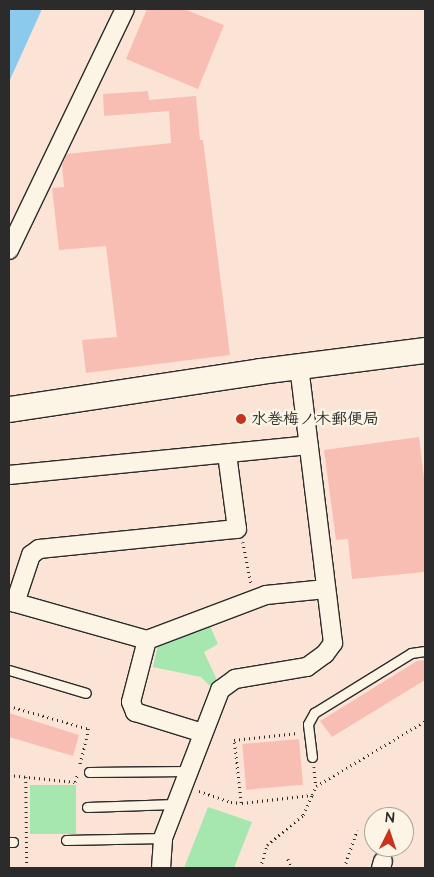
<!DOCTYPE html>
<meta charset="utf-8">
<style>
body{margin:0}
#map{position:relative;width:434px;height:877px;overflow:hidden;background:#fbe4d6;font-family:"Architects Daughter","Klee One",sans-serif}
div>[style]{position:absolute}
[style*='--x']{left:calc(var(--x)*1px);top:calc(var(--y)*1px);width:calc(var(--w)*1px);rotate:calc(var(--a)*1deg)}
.green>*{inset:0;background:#a6e7b0;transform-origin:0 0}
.water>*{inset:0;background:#8ccaed}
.building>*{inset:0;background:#f9beb3;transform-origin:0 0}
.path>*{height:2.5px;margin-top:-1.25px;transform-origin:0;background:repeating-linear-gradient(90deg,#2b2b2b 0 1px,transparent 0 5px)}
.roads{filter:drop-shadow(1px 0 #2b2b2b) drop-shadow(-1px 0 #2b2b2b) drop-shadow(0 1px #2b2b2b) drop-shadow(0 -1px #2b2b2b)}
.lane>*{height:9px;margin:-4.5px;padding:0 4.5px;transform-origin:4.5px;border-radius:4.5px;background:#fcf5e5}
.street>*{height:18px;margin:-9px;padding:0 9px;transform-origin:9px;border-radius:9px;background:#fcf5e5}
.secondary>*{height:25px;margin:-12.5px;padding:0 12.5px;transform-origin:12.5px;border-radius:12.5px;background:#fcf5e5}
.dots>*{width:14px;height:14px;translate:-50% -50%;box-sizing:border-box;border:2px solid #fcf5e5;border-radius:50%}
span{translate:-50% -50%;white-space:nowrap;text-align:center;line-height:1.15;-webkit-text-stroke:5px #fcf5e5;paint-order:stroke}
.poi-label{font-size:16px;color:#2b2b2b;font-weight:700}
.left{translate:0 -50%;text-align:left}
.frame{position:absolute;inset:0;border:10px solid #2b2b2b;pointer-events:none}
.north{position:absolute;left:364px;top:807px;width:50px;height:50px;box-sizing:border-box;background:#fcf5e5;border:1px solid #a8a49b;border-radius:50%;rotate:4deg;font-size:14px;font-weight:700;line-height:20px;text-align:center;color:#2b2b2b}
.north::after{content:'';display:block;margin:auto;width:18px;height:22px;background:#c8321e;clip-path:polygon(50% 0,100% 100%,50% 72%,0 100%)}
</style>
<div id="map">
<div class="green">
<i style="clip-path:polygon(210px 626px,218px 644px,204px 652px,217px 680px,210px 686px,201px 677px,153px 667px,158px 645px)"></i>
<i style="left:30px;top:785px;width:46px;height:49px"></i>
<i style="clip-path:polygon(208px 807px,252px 822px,234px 868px,184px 868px)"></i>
</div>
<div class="water">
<i style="clip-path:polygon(9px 9px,42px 9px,9px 82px)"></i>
</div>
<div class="building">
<i style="clip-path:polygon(147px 9px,184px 9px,224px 25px,198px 89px,126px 59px)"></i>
<i style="clip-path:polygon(148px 91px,149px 100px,196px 96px,200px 140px,203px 140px,230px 355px,86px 373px,82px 340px,117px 337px,106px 246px,59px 250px,52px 188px,64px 187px,62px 165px,67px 154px,171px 143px,169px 111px,104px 116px,103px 94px)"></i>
<i style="clip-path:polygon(419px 437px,425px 487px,425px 572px,352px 579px,348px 539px,336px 540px,324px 450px)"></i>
<i style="clip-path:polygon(425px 660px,425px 680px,332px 737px,320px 721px,417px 661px)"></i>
<i style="clip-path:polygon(9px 713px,79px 735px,73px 756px,9px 737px)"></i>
<i style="left:299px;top:739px;width:46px;height:57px;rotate:85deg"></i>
</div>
<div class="path">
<i style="--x:243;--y:542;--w:42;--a:79"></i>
<i style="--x:9;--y:706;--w:83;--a:16"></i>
<i style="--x:89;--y:729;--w:37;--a:104"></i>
<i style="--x:314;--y:767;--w:19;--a:84"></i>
<i style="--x:316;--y:786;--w:127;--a:-30.8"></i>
<i style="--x:9;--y:775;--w:66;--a:6.1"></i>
<i style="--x:75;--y:782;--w:7;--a:-74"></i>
<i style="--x:26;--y:777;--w:91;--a:89.4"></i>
<i style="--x:199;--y:791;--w:34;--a:19"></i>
<i style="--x:231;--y:802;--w:10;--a:6"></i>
<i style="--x:241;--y:803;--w:63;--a:-96.3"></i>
<i style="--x:234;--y:740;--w:64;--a:-6.2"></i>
<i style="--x:242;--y:803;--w:70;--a:-6.5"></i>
<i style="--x:312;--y:795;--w:10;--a:-66"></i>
<i style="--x:288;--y:859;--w:10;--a:66"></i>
<i style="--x:260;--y:868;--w:24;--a:-73"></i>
<i style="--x:267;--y:845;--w:47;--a:-39.8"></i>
<i style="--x:303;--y:815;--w:22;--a:-66"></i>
<i style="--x:344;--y:868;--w:40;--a:-71.1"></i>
</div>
<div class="roads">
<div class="lane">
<i style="--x:9;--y:670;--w:80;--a:16.6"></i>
<i style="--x:312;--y:757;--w:33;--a:-97"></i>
<i style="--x:308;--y:724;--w:13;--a:-61"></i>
<i style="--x:314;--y:713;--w:114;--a:-31.7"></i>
<i style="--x:411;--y:653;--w:14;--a:-8"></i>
<i style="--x:89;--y:772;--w:99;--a:-0.6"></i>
<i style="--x:87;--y:807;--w:88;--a:-2"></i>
<i style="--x:66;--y:840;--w:97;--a:-1.2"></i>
<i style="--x:9;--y:842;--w:4;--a:0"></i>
</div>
<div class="street">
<i style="--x:9;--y:250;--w:267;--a:-64.3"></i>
<i style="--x:9;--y:475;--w:301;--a:-5.7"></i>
<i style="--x:9;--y:601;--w:143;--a:15.8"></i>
<i style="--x:147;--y:640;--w:127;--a:-20.7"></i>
<i style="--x:266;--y:595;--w:60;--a:-5.7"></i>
<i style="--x:15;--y:603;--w:51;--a:-71.6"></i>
<i style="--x:31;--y:555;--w:10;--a:-37"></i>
<i style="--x:39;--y:549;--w:199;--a:-5.8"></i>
<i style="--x:237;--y:529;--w:76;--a:-97.6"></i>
<i style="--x:147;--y:640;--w:64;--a:104.5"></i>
<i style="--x:131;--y:702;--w:11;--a:68"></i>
<i style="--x:135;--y:712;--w:71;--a:17.2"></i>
<i style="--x:161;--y:868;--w:30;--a:-86"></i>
<i style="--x:163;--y:838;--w:159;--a:-68.9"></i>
<i style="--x:220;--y:690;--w:19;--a:-36"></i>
<i style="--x:235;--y:679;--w:73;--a:-9.5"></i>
<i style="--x:307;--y:667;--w:22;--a:-36"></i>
<i style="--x:325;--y:654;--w:14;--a:-54"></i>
<i style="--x:333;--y:643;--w:279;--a:-97"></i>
<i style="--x:381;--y:868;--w:7;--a:-74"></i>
</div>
<div class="secondary">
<i style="--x:9;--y:409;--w:254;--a:-8.6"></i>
<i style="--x:260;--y:371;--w:166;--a:-7.3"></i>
</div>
</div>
<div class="dots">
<i style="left:241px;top:419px;background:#c8321e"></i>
</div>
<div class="poi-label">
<span class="left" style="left:251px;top:419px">水巻梅ノ木郵便局</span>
</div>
<div class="frame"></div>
<div class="north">N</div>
</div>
